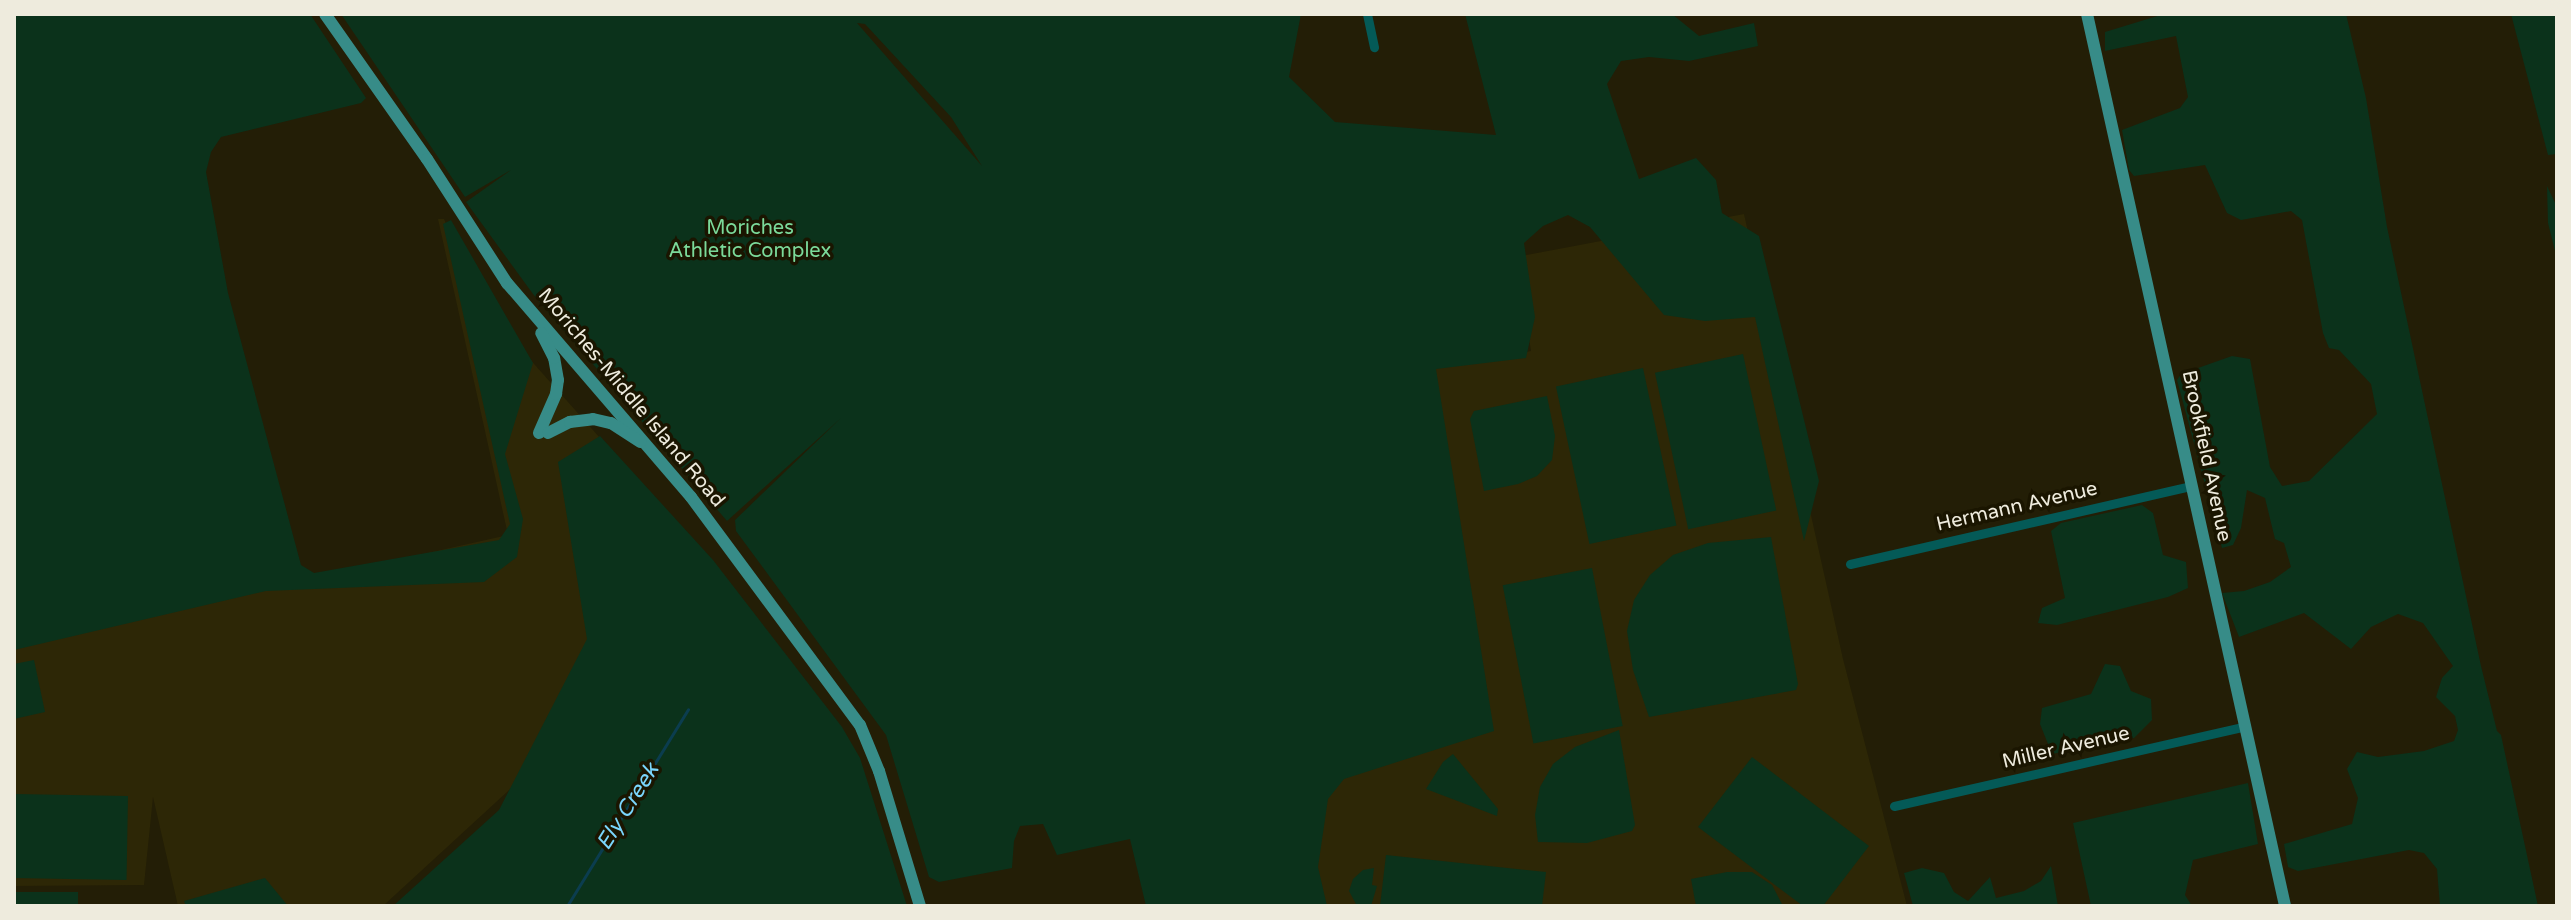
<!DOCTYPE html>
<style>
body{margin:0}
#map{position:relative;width:2571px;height:920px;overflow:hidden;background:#231e06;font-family:"Varela Round",sans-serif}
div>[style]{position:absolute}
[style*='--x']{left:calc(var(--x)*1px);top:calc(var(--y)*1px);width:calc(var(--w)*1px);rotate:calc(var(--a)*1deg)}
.built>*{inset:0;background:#2d2706}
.green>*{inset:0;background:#0b321b;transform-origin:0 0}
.stream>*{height:3px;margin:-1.5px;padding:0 1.5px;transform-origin:1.5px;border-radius:1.5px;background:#0b3d4f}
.minor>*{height:9px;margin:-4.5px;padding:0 4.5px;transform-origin:4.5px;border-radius:4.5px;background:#045a57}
.major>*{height:12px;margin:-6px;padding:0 6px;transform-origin:6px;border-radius:6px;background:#378c88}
span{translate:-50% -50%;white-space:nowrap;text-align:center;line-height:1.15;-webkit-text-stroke:7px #1a1500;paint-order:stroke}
.park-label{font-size:20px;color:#7bda9a}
.street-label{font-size:20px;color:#eeebdd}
.water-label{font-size:22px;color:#7ad6fc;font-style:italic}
.frame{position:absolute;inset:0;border:16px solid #eeebdd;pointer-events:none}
</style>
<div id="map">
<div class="built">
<i style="clip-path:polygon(1744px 214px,1843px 659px,1907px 906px,1321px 906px,1294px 776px,1422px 371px,1531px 351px,1516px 257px)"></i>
<i style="clip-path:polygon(438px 219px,444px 219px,476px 290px,535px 365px,699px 549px,557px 746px,383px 906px,178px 906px,153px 797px,144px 885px,14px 886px,14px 646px,508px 535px)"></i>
</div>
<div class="green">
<i style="clip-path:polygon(14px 14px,310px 14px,366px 98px,361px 103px,221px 137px,211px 152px,206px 172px,228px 293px,301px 565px,314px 573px,499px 540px,510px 524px,443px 224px,451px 220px,533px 363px,505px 454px,523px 519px,517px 557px,484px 582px,266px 591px,14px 650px)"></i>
<i style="clip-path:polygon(evenodd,341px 14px,1301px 14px,1289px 77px,1335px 122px,1496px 135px,1465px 14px,1672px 14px,1699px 36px,1754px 23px,1758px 46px,1689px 61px,1649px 57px,1621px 61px,1607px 84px,1639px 179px,1696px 158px,1716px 180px,1722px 213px,1759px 236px,1819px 481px,1804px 541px,1755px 317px,1705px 321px,1664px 315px,1590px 227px,1568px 215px,1543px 226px,1524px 243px,1535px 317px,1526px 358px,1436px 369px,1494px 731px,1344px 779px,1328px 799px,1318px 867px,1327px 906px,1146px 906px,1130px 839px,1057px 855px,1043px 824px,1020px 826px,1014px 841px,1012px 868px,939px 882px,929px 877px,886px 735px,736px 531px,735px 520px,841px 418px,727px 521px,533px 294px,466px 202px,511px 170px,465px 197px,341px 14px,857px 23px,865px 24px,951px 117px,982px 166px,857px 23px)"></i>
<i style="clip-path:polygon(2164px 14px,2346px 14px,2366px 98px,2387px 227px,2481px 666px,2497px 731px,2501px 735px,2538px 906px,2440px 906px,2437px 869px,2424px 853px,2409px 850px,2298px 871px,2288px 867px,2284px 844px,2352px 824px,2358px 798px,2347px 769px,2357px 752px,2378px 757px,2424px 751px,2454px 741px,2458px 730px,2455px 716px,2436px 697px,2442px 678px,2453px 666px,2423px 623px,2398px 614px,2371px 627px,2351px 649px,2304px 613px,2239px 637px,2222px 593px,2244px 591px,2270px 582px,2291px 567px,2284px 543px,2275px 539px,2265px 498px,2247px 490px,2241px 528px,2233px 545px,2222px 548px,2177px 380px,2181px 374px,2232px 356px,2250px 359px,2270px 467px,2282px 486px,2309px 481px,2377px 414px,2371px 384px,2339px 350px,2329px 348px,2323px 333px,2302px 220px,2291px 211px,2241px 220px,2227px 213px,2205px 165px,2134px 176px,2129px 170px,2122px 130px,2180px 108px,2188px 97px,2176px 36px,2105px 51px,2105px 32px)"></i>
<i style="clip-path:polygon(2511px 14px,2557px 14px,2557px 154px,2548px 155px)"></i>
<i style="clip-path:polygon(2547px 186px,2557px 207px,2557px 259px,2548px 223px)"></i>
<i style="left:1743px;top:354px;width:160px;height:90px;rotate:78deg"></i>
<i style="left:1643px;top:368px;width:161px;height:89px;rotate:78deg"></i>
<i style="clip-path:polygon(1547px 396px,1555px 436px,1552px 460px,1537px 476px,1518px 484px,1484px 491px,1470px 419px,1474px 411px)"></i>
<i style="clip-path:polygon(600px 436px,713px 560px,842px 727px,860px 758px,907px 906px,393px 906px,499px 810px,587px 639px,558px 462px)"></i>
<i style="clip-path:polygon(2142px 505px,2153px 513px,2163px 555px,2186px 562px,2188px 588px,2168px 597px,2057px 625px,2038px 623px,2042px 608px,2065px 598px,2051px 531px,2061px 523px)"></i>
<i style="clip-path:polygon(1771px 537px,1798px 684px,1796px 690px,1649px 717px,1633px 670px,1627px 631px,1634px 600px,1650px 575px,1673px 555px,1708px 543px)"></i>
<i style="left:1592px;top:568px;width:161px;height:91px;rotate:79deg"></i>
<i style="clip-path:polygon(34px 660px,45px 712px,14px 719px,14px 664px)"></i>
<i style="clip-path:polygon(2105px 664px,2120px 666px,2131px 691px,2151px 699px,2152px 720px,2134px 738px,2052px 754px,2040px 724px,2042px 708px,2091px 694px)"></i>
<i style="clip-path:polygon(1619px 730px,1635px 825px,1632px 831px,1587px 843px,1538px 842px,1535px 815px,1540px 787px,1553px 764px,1575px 747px)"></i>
<i style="clip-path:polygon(1453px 754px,1498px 809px,1497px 816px,1426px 789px,1443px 762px)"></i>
<i style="clip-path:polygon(1752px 757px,1869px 846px,1823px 906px,1803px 906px,1698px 827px)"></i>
<i style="clip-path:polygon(2248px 783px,2258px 844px,2193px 860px,2185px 895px,2192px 906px,2091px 906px,2073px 823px)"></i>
<i style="left:14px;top:794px;width:114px;height:84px;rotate:1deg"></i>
<i style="clip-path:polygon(1386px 855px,1546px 872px,1542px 906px,1380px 906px)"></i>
<i style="clip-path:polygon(2051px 866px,2058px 906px,1913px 906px,1904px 873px,1922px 868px,1944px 873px,1954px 892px,1968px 901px,1990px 877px,1996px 898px,2024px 891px,2041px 881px)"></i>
<i style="clip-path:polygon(1374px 868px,1372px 885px,1377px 886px,1371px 906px,1357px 906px,1349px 891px,1353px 879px,1363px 870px)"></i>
<i style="clip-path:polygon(1727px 872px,1752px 872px,1772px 885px,1783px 906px,1696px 906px,1691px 879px)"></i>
<i style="clip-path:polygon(265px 878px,288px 906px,186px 906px,184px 901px)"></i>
<i style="left:14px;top:892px;width:64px;height:14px"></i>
</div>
<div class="stream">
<i style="--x:567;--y:906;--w:231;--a:-58.4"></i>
</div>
<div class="minor">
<i style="--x:1367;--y:14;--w:34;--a:78"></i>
<i style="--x:1850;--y:564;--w:350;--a:-12.9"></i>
<i style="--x:1894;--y:806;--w:361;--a:-12.8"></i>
</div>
<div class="major">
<i style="--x:325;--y:14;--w:177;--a:54.9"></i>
<i style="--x:427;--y:159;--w:148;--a:57.2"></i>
<i style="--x:507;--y:283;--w:282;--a:49.3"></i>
<i style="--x:691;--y:497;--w:284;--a:53.5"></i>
<i style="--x:860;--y:725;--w:50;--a:67.6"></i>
<i style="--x:879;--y:771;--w:141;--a:73.1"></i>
<i style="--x:2087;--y:14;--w:914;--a:77.48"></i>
<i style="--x:539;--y:433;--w:43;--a:-66.4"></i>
<i style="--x:556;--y:394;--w:14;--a:-82"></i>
<i style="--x:558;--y:380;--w:22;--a:-100"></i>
<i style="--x:554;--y:358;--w:28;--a:-117"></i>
<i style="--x:548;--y:433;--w:25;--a:-27"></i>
<i style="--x:570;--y:422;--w:23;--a:-7"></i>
<i style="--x:593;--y:419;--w:18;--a:13"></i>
<i style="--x:611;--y:423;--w:35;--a:33"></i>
</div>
<div class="park-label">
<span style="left:750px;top:240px">Moriches<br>Athletic Complex</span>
</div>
<div class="street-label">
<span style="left:631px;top:398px;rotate:50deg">Moriches-Middle Island Road</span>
<span style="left:2206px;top:456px;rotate:78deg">Brookfield Avenue</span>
<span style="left:2017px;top:507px;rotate:-13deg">Hermann Avenue</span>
<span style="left:2066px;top:748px;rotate:-13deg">Miller Avenue</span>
</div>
<div class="water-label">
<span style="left:628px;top:807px;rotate:-58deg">Ely Creek</span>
</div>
<div class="frame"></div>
</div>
